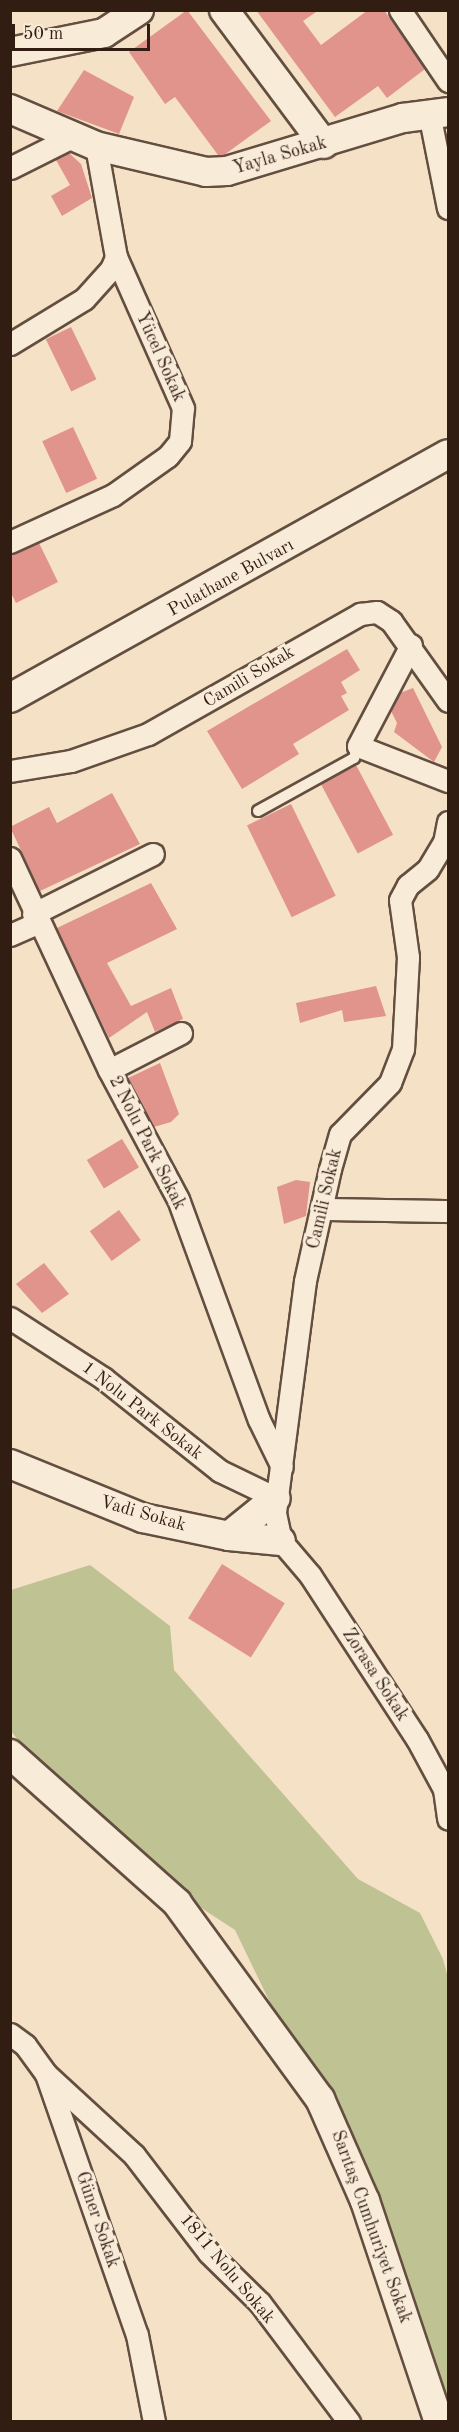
<!DOCTYPE html>
<meta charset="utf-8">
<style>
body{margin:0}
#map{position:relative;width:459px;height:2432px;overflow:hidden;background:#f5e1c5;font-family:"Old Standard TT",serif}
div>[style]{position:absolute}
[style*='--x']{left:calc(var(--x)*1px);top:calc(var(--y)*1px);width:calc(var(--w)*1px);rotate:calc(var(--a)*1deg)}
.green>*{inset:0;background:#bfc292}
.building>*{inset:0;background:#e0948c;transform-origin:0 0}
.roads{filter:drop-shadow(2px 0 #634e40) drop-shadow(-2px 0 #634e40) drop-shadow(0 2px #634e40) drop-shadow(0 -2px #634e40)}
.lane>*{height:10px;margin:-5px;padding:0 5px;transform-origin:5px;border-radius:5px;background:#f8ecd9}
.street>*{height:21px;margin:-10.5px;padding:0 10.5px;transform-origin:10.5px;border-radius:10.5px;background:#f8ecd9}
.secondary>*{height:28px;margin:-14px;padding:0 14px;transform-origin:14px;border-radius:14px;background:#f8ecd9}
span{translate:-50% -50%;white-space:nowrap;text-align:center;line-height:1.15;-webkit-text-stroke:6px #f8ecd9;paint-order:stroke}
.street-label{font-size:18px;color:#321d13}
.frame{position:absolute;inset:0;border:12px solid #321d13;pointer-events:none}
.scale{position:absolute;left:12px;top:24px;width:138px;height:27px;box-sizing:border-box;border:3px solid #321d13;border-top:0;padding-left:8px;font-size:18px;line-height:21px;white-space:nowrap;color:#321d13;-webkit-text-stroke:4px #f8ecd9;paint-order:stroke}
</style>
<div id="map">
<div class="green">
<i style="clip-path:polygon(90px 1565px,170px 1626px,174px 1670px,358px 1879px,420px 1913px,443px 1959px,448px 1978px,448px 2397px,402px 2276px,235px 1930px,94px 1838px,11px 1731px,11px 1590px)"></i>
</div>
<div class="building">
<i style="clip-path:polygon(187px 10px,271px 121px,224px 155px,218px 155px,175px 97px,165px 104px,129px 52px)"></i>
<i style="clip-path:polygon(256px 10px,319px 10px,303px 21px,321px 45px,368px 10px,384px 10px,425px 69px,387px 98px,378px 86px,335px 117px)"></i>
<i style="clip-path:polygon(84px 70px,134px 97px,119px 134px,57px 111px)"></i>
<i style="clip-path:polygon(69px 153px,81px 164px,92px 198px,62px 216px,51px 196px,70px 185px,56px 160px)"></i>
<i style="left:71px;top:327px;width:58px;height:28px;rotate:64deg"></i>
<i style="left:73px;top:427px;width:57px;height:34px;rotate:65deg"></i>
<i style="clip-path:polygon(39px 543px,58px 582px,16px 603px,10px 591px,10px 555px)"></i>
<i style="clip-path:polygon(347px 649px,360px 670px,341px 682px,347px 693px,341px 696px,349px 710px,293px 744px,299px 754px,242px 789px,207px 731px)"></i>
<i style="clip-path:polygon(413px 688px,442px 747px,434px 762px,394px 732px,397px 723px,391px 711px,400px 693px)"></i>
<i style="left:356px;top:765px;width:79px;height:40px;rotate:62deg"></i>
<i style="clip-path:polygon(112px 793px,140px 844px,40px 891px,10px 827px,49px 807px,57px 823px)"></i>
<i style="left:291px;top:804px;width:102px;height:49px;rotate:64deg"></i>
<i style="clip-path:polygon(151px 883px,177px 929px,107px 963px,131px 1006px,171px 988px,183px 1019px,155px 1032px,147px 1012px,109px 1038px,57px 928px)"></i>
<i style="clip-path:polygon(376px 986px,386px 1016px,344px 1022px,342px 1010px,300px 1023px,296px 1003px)"></i>
<i style="clip-path:polygon(160px 1063px,179px 1114px,171px 1122px,154px 1127px,128px 1078px)"></i>
<i style="left:122px;top:1139px;width:33px;height:41px;rotate:59deg"></i>
<i style="clip-path:polygon(296px 1180px,310px 1182px,306px 1216px,284px 1224px,277px 1187px)"></i>
<i style="left:119px;top:1210px;width:37px;height:36px;rotate:54deg"></i>
<i style="clip-path:polygon(44px 1263px,69px 1294px,42px 1313px,16px 1284px)"></i>
<i style="left:222px;top:1564px;width:74px;height:64px;rotate:32deg"></i>
</div>
<div class="roads">
<div class="lane">
<i style="--x:258;--y:811;--w:110;--a:-28.9"></i>
<i style="--x:354;--y:758;--w:13;--a:-72"></i>
</div>
<div class="street">
<i style="--x:400;--y:10;--w:86;--a:55.9"></i>
<i style="--x:429;--y:113;--w:97;--a:78.7"></i>
<i style="--x:10;--y:168;--w:72;--a:-26.6"></i>
<i style="--x:10;--y:344;--w:87;--a:-31.3"></i>
<i style="--x:84;--y:299;--w:40;--a:-48"></i>
<i style="--x:111;--y:269;--w:13;--a:-67"></i>
<i style="--x:116;--y:257;--w:113;--a:-100.2"></i>
<i style="--x:10;--y:542;--w:113;--a:-24.5"></i>
<i style="--x:113;--y:495;--w:67;--a:-35.3"></i>
<i style="--x:168;--y:456;--w:19;--a:-51"></i>
<i style="--x:180;--y:441;--w:33;--a:-85"></i>
<i style="--x:183;--y:408;--w:165;--a:-113.9"></i>
<i style="--x:411;--y:645;--w:114;--a:117.7"></i>
<i style="--x:358;--y:746;--w:97;--a:21.3"></i>
<i style="--x:10;--y:771;--w:62;--a:-9.3"></i>
<i style="--x:71;--y:761;--w:82;--a:-19.3"></i>
<i style="--x:148;--y:734;--w:244;--a:-29.5"></i>
<i style="--x:360;--y:614;--w:17;--a:-7"></i>
<i style="--x:377;--y:612;--w:17;--a:33"></i>
<i style="--x:391;--y:621;--w:98;--a:54.5"></i>
<i style="--x:448;--y:822;--w:20;--a:101"></i>
<i style="--x:444;--y:842;--w:31;--a:121"></i>
<i style="--x:428;--y:869;--w:26;--a:141"></i>
<i style="--x:408;--y:885;--w:17;--a:118"></i>
<i style="--x:400;--y:900;--w:58;--a:82"></i>
<i style="--x:408;--y:957;--w:92;--a:93.1"></i>
<i style="--x:403;--y:1049;--w:36;--a:111"></i>
<i style="--x:390;--y:1083;--w:71;--a:134.4"></i>
<i style="--x:340;--y:1134;--w:36;--a:106"></i>
<i style="--x:330;--y:1169;--w:115;--a:102.6"></i>
<i style="--x:305;--y:1281;--w:234;--a:97.4"></i>
<i style="--x:275;--y:1513;--w:29;--a:78"></i>
<i style="--x:281;--y:1541;--w:45;--a:49.5"></i>
<i style="--x:310;--y:1575;--w:196;--a:56.9"></i>
<i style="--x:417;--y:1739;--w:57;--a:61.6"></i>
<i style="--x:444;--y:1789;--w:30;--a:82"></i>
<i style="--x:10;--y:858;--w:234;--a:65"></i>
<i style="--x:109;--y:1070;--w:146;--a:61.9"></i>
<i style="--x:178;--y:1199;--w:235;--a:69.9"></i>
<i style="--x:259;--y:1420;--w:52;--a:63.9"></i>
<i style="--x:33;--y:914;--w:134;--a:-26.6"></i>
<i style="--x:10;--y:935;--w:30;--a:-24"></i>
<i style="--x:109;--y:1070;--w:81;--a:-27.2"></i>
<i style="--x:323;--y:1209;--w:125;--a:0.9"></i>
<i style="--x:10;--y:1318;--w:111;--a:32.8"></i>
<i style="--x:103;--y:1378;--w:149;--a:38.5"></i>
<i style="--x:220;--y:1471;--w:62;--a:25.7"></i>
<i style="--x:10;--y:2034;--w:19;--a:36"></i>
<i style="--x:25;--y:2045;--w:36;--a:54"></i>
<i style="--x:46;--y:2074;--w:276;--a:70.8"></i>
<i style="--x:137;--y:2335;--w:89;--a:78.9"></i>
<i style="--x:46;--y:2074;--w:120;--a:42.6"></i>
<i style="--x:134;--y:2155;--w:123;--a:52.6"></i>
<i style="--x:209;--y:2253;--w:71;--a:44.4"></i>
<i style="--x:260;--y:2303;--w:149;--a:53.2"></i>
</div>
<div class="secondary">
<i style="--x:224;--y:10;--w:167;--a:53.3"></i>
<i style="--x:10;--y:52;--w:96;--a:-11.4"></i>
<i style="--x:104;--y:33;--w:42;--a:-33.3"></i>
<i style="--x:10;--y:109;--w:94;--a:23.3"></i>
<i style="--x:96;--y:146;--w:113;--a:13.3"></i>
<i style="--x:206;--y:172;--w:21;--a:-3"></i>
<i style="--x:227;--y:171;--w:184;--a:-16.8"></i>
<i style="--x:403;--y:118;--w:45;--a:-7.6"></i>
<i style="--x:10;--y:698;--w:501;--a:-29.12"></i>
<i style="--x:10;--y:1464;--w:144;--a:22.1"></i>
<i style="--x:143;--y:1518;--w:88;--a:11.8"></i>
<i style="--x:229;--y:1536;--w:52;--a:5.5"></i>
<i style="--x:229;--y:1536;--w:60;--a:-39"></i>
<i style="--x:10;--y:1754;--w:224;--a:41.7"></i>
<i style="--x:177;--y:1903;--w:243;--a:53.9"></i>
<i style="--x:320;--y:2099;--w:111;--a:66.2"></i>
<i style="--x:365;--y:2201;--w:233;--a:71.5"></i>
</div>
</div>
<div class="street-label">
<span style="left:280px;top:156px;rotate:-16deg">Yayla Sokak</span>
<span style="left:160px;top:357px;rotate:66deg">Yücel Sokak</span>
<span style="left:231px;top:578px;rotate:-29deg">Pulathane Bulvarı</span>
<span style="left:249px;top:677px;rotate:-31deg">Camili Sokak</span>
<span style="left:147px;top:1143px;rotate:63deg">2 Nolu Park Sokak</span>
<span style="left:325px;top:1199px;rotate:-77deg">Camili Sokak</span>
<span style="left:142px;top:1411px;rotate:38deg">1 Nolu Park Sokak</span>
<span style="left:143px;top:1514px;rotate:16deg">Vadi Sokak</span>
<span style="left:375px;top:1675px;rotate:57deg">Zorasa Sokak</span>
<span style="left:97px;top:2220px;rotate:71deg">Güner Sokak</span>
<span style="left:371px;top:2227px;rotate:70deg">Sarıtaş Cumhuriyet Sokak</span>
<span style="left:227px;top:2269px;rotate:50deg">1811 Nolu Sokak</span>
</div>
<div class="frame"></div>
<div class="scale">50 m</div>
</div>
